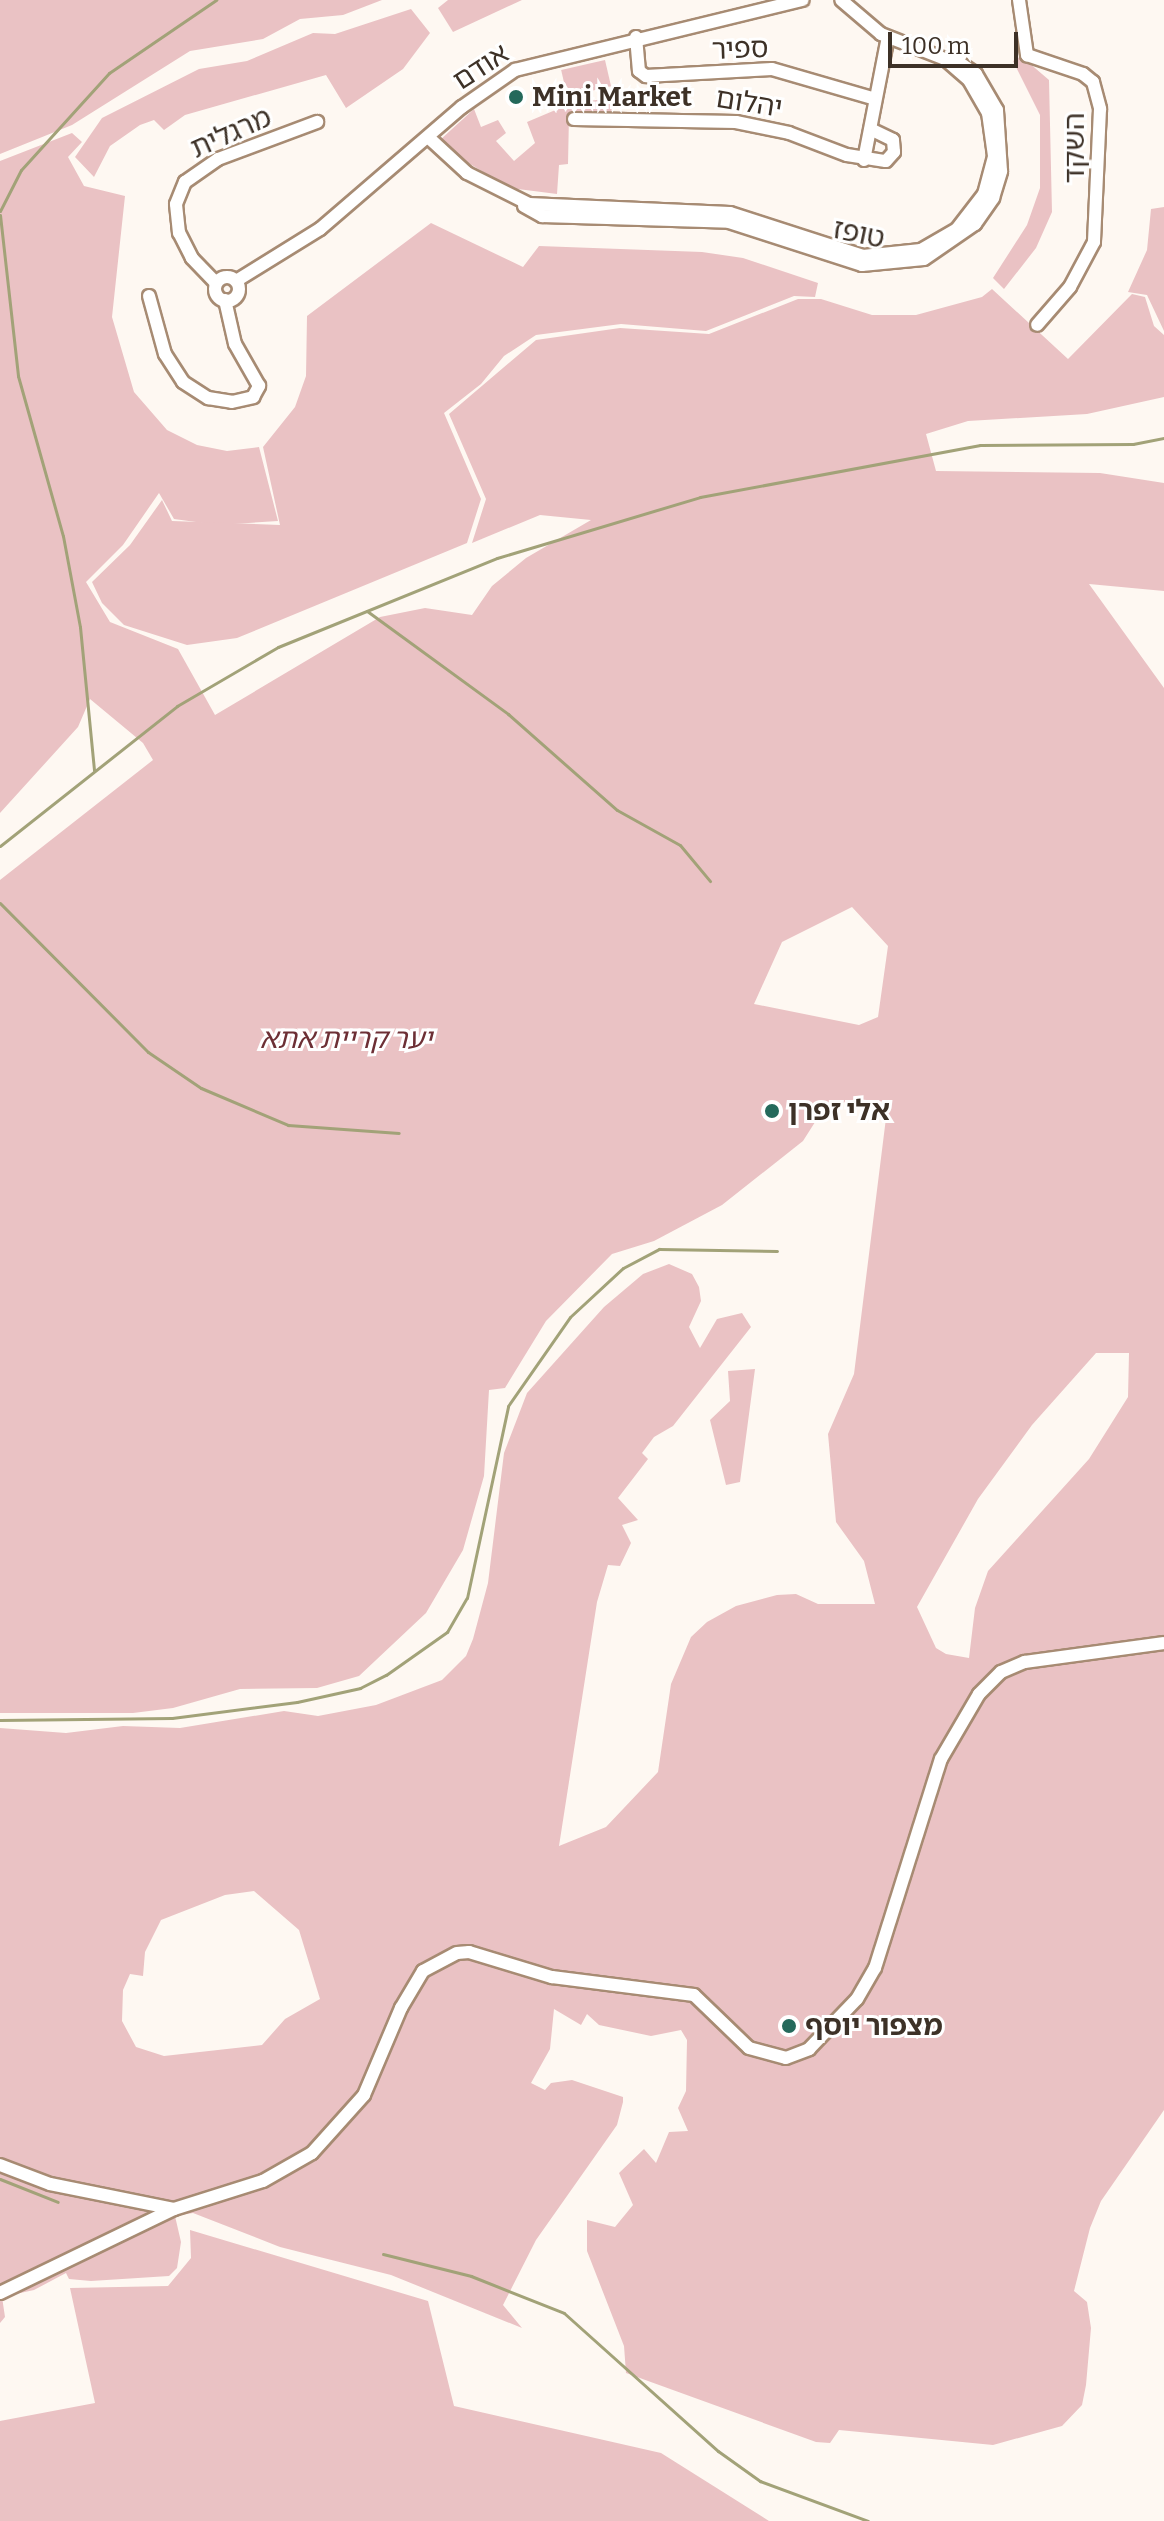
<!DOCTYPE html>
<meta charset="utf-8">
<style>
body{margin:0}
#map{position:relative;width:1164px;height:2521px;overflow:hidden;background:#fef8f2;font-family:Bitter,"Noto Sans Hebrew",serif}
div>[style]{position:absolute}
[style*='--x']{left:calc(var(--x)*1px);top:calc(var(--y)*1px);width:calc(var(--w)*1px);rotate:calc(var(--a)*1deg)}
.green>*{inset:0;background:#eac2c4;transform-origin:0 0}
.stream>*{height:3px;margin:-1.5px;padding:0 1.5px;transform-origin:1.5px;border-radius:1.5px;background:#a2a278}
.roads{filter:drop-shadow(2px 0 #a78b73) drop-shadow(-2px 0 #a78b73) drop-shadow(0 2px #a78b73) drop-shadow(0 -2px #a78b73)}
.minor>*{height:12px;margin:-6px;padding:0 6px;transform-origin:6px;border-radius:6px;background:#fff}
.minor>.ring{margin:-6px;padding:0;box-sizing:content-box;background:none;border:12px solid #fff;border-radius:50%}
.dots>*{width:22px;height:22px;translate:-50% -50%;box-sizing:border-box;border:4px solid #fff;border-radius:50%}
span{translate:-50% -50%;white-space:nowrap;text-align:center;line-height:1.15;-webkit-text-stroke:6px #fff;paint-order:stroke}
.street-label{font-size:28px;color:#3d3127}
.poi-label{font-size:28px;color:#3d3127;font-weight:700}
.left{translate:0 -50%;text-align:left}
.park-label{font-size:28px;color:#6d2f35;font-style:italic}
.scale{position:absolute;left:888px;top:32px;width:130px;height:36px;box-sizing:border-box;border:4px solid #3d3127;border-top:0;padding-left:10px;font-size:24px;line-height:28px;white-space:nowrap;color:#3d3127;-webkit-text-stroke:6px #fff;paint-order:stroke}
</style>
<div id="map">
<div class="green">
<i style="clip-path:polygon(0 0,382px 0,343px 15px,300px 19px,263px 39px,190px 51px,72px 125px,0 154px)"></i>
<i style="clip-path:polygon(448px 0,522px 0,453px 32px,438px 8px)"></i>
<i style="clip-path:polygon(411px 9px,430px 33px,403px 69px,346px 108px,326px 75px,185px 115px,164px 130px,154px 120px,140px 125px,110px 146px,94px 177px,75px 157px,102px 118px,199px 69px,247px 61px,313px 33px,335px 34px)"></i>
<i style="clip-path:polygon(1021px 56px,1049px 80px,1052px 212px,1036px 248px,1004px 289px,993px 278px,1027px 225px,1040px 188px,1040px 115px,1013px 61px)"></i>
<i style="left:605px;top:60px;width:27px;height:45px;rotate:77deg"></i>
<i style="clip-path:polygon(613px 98px,611px 114px,569px 116px,568px 164px,559px 165px,557px 194px,510px 188px,455px 155px,440px 140px,474px 109px,481px 127px,498px 120px,506px 133px,496px 141px,514px 161px,535px 143px,527px 122px,572px 103px)"></i>
<i style="clip-path:polygon(evenodd,72px 133px,82px 142px,68px 157px,84px 186px,125px 196px,112px 317px,134px 392px,167px 430px,197px 445px,227px 451px,259px 447px,278px 521px,218px 525px,174px 519px,159px 493px,123px 545px,86px 582px,110px 622px,178px 649px,215px 715px,380px 617px,425px 608px,472px 615px,492px 586px,526px 558px,591px 520px,540px 515px,472px 543px,486px 499px,449px 414px,536px 340px,620px 328px,709px 334px,798px 299px,821px 299px,872px 315px,916px 315px,982px 297px,992px 289px,1068px 359px,1132px 294px,1145px 297px,1154px 326px,1164px 335px,1164px 397px,1087px 414px,968px 421px,926px 434px,936px 471px,1100px 473px,1164px 483px,1164px 591px,1089px 584px,1164px 688px,1164px 2110px,1101px 2201px,1090px 2228px,1074px 2291px,1087px 2302px,1091px 2328px,1086px 2385px,1082px 2405px,1062px 2426px,993px 2445px,839px 2430px,830px 2443px,816px 2442px,626px 2373px,624px 2346px,587px 2251px,587px 2220px,615px 2227px,633px 2205px,619px 2173px,644px 2149px,656px 2163px,669px 2132px,688px 2131px,678px 2108px,686px 2091px,687px 2040px,681px 2030px,651px 2036px,599px 2025px,587px 2014px,581px 2025px,554px 2009px,550px 2049px,531px 2083px,545px 2090px,551px 2083px,572px 2080px,623px 2097px,623px 2102px,617px 2125px,536px 2240px,503px 2305px,522px 2328px,391px 2275px,280px 2247px,193px 2213px,175px 2216px,181px 2242px,177px 2268px,169px 2276px,91px 2281px,69px 2279px,66px 2273px,34px 2290px,2px 2297px,5px 2317px,0 2323px,0 1728px,66px 1733px,123px 1726px,180px 1728px,284px 1711px,318px 1716px,376px 1705px,442px 1680px,466px 1656px,473px 1639px,488px 1583px,504px 1453px,527px 1393px,604px 1307px,643px 1274px,669px 1264px,692px 1274px,699px 1287px,701px 1301px,689px 1327px,700px 1348px,717px 1319px,742px 1313px,751px 1327px,673px 1426px,654px 1437px,642px 1453px,648px 1459px,618px 1498px,638px 1520px,622px 1525px,631px 1543px,620px 1566px,608px 1565px,597px 1602px,559px 1846px,606px 1827px,658px 1772px,671px 1684px,691px 1637px,707px 1622px,736px 1606px,777px 1595px,796px 1594px,818px 1604px,875px 1604px,864px 1561px,836px 1522px,828px 1434px,854px 1374px,888px 1102px,856px 1099px,824px 1108px,803px 1141px,722px 1205px,654px 1241px,612px 1254px,546px 1321px,505px 1388px,489px 1390px,484px 1476px,463px 1550px,426px 1613px,359px 1676px,317px 1688px,240px 1689px,173px 1708px,133px 1713px,0 1713px,0 880px,153px 760px,143px 743px,90px 699px,78px 727px,0 813px,0 161px,72px 133px,852px 907px,888px 946px,878px 1017px,859px 1025px,754px 1004px,782px 942px,852px 907px,72px 133px,1096px 1353px,1129px 1353px,1128px 1397px,1089px 1459px,988px 1571px,975px 1608px,969px 1658px,946px 1654px,936px 1648px,917px 1607px,978px 1499px,1032px 1425px,1096px 1353px,72px 133px,254px 1891px,299px 1930px,320px 1999px,285px 2019px,262px 2045px,164px 2056px,136px 2047px,122px 2021px,123px 1990px,130px 1974px,143px 1976px,145px 1952px,161px 1920px,225px 1895px,254px 1891px)"></i>
<i style="clip-path:polygon(1164px 207px,1164px 331px,1147px 295px,1128px 292px,1147px 250px,1151px 209px)"></i>
<i style="clip-path:polygon(431px 223px,523px 267px,539px 246px,702px 252px,743px 258px,818px 283px,815px 297px,794px 296px,706px 331px,621px 324px,536px 335px,504px 356px,481px 384px,444px 413px,481px 499px,467px 543px,237px 638px,187px 645px,124px 625px,102px 603px,92px 582px,130px 545px,162px 500px,172px 521px,280px 525px,263px 447px,295px 407px,306px 376px,307px 316px)"></i>
<i style="clip-path:polygon(755px 1369px,740px 1482px,726px 1485px,710px 1420px,730px 1401px,728px 1371px)"></i>
<i style="clip-path:polygon(190px 2230px,428px 2301px,454px 2406px,661px 2453px,769px 2521px,0 2521px,0 2421px,95px 2403px,70px 2288px,168px 2286px,191px 2258px)"></i>
</div>
<div class="stream">
<i style="--x:0;--y:211;--w:46;--a:-62.9"></i>
<i style="--x:21;--y:170;--w:131;--a:-47.8"></i>
<i style="--x:109;--y:73;--w:130;--a:-34.3"></i>
<i style="--x:0;--y:215;--w:162;--a:83.6"></i>
<i style="--x:18;--y:376;--w:166;--a:74.3"></i>
<i style="--x:63;--y:536;--w:93;--a:79.4"></i>
<i style="--x:80;--y:627;--w:144;--a:84.4"></i>
<i style="--x:367;--y:611;--w:175;--a:36.1"></i>
<i style="--x:508;--y:714;--w:145;--a:41.4"></i>
<i style="--x:617;--y:810;--w:72;--a:29.1"></i>
<i style="--x:680;--y:845;--w:47;--a:50.2"></i>
<i style="--x:0;--y:846;--w:226;--a:-38.3"></i>
<i style="--x:177;--y:706;--w:117;--a:-30.3"></i>
<i style="--x:278;--y:647;--w:236;--a:-22.1"></i>
<i style="--x:497;--y:558;--w:212;--a:-16.7"></i>
<i style="--x:700;--y:497;--w:285;--a:-10.5"></i>
<i style="--x:980;--y:445;--w:153;--a:-0.4"></i>
<i style="--x:1133;--y:444;--w:32;--a:-11"></i>
<i style="--x:0;--y:903;--w:210;--a:45.2"></i>
<i style="--x:148;--y:1052;--w:64;--a:34.2"></i>
<i style="--x:201;--y:1088;--w:95;--a:23"></i>
<i style="--x:288;--y:1125;--w:111;--a:4.1"></i>
<i style="--x:0;--y:1720;--w:172;--a:-0.7"></i>
<i style="--x:172;--y:1718;--w:126;--a:-7.3"></i>
<i style="--x:297;--y:1702;--w:65;--a:-12.5"></i>
<i style="--x:360;--y:1688;--w:29;--a:-27"></i>
<i style="--x:386;--y:1675;--w:75;--a:-35.2"></i>
<i style="--x:447;--y:1632;--w:39;--a:-60"></i>
<i style="--x:467;--y:1598;--w:196;--a:-77.9"></i>
<i style="--x:508;--y:1406;--w:108;--a:-55.1"></i>
<i style="--x:570;--y:1317;--w:72;--a:-42.8"></i>
<i style="--x:623;--y:1268;--w:41;--a:-27.8"></i>
<i style="--x:659;--y:1249;--w:118;--a:1"></i>
<i style="--x:0;--y:2179;--w:62;--a:21.6"></i>
<i style="--x:383;--y:2254;--w:91;--a:14"></i>
<i style="--x:471;--y:2276;--w:100;--a:21.7"></i>
<i style="--x:564;--y:2313;--w:207;--a:41.9"></i>
<i style="--x:718;--y:2451;--w:52;--a:35.5"></i>
<i style="--x:760;--y:2481;--w:115;--a:20.3"></i>
</div>
<div class="roads">
<div class="minor">
<i style="--x:1019;--y:0;--w:56;--a:81.7"></i>
<i style="--x:1027;--y:55;--w:59;--a:18.7"></i>
<i style="--x:1083;--y:74;--w:13;--a:39"></i>
<i style="--x:1093;--y:82;--w:28;--a:75"></i>
<i style="--x:1100;--y:109;--w:133;--a:92.6"></i>
<i style="--x:1094;--y:242;--w:51;--a:118.1"></i>
<i style="--x:1070;--y:287;--w:50;--a:131"></i>
<i style="--x:636;--y:37;--w:34;--a:85"></i>
<i style="--x:639;--y:71;--w:9;--a:36"></i>
<i style="--x:646;--y:76;--w:126;--a:-3.2"></i>
<i style="--x:772;--y:69;--w:107;--a:16.2"></i>
<i style="--x:574;--y:119;--w:162;--a:1.1"></i>
<i style="--x:736;--y:122;--w:54;--a:11.7"></i>
<i style="--x:789;--y:133;--w:62;--a:20.8"></i>
<i style="--x:847;--y:155;--w:39;--a:9"></i>
<i style="--x:886;--y:161;--w:12;--a:-48"></i>
<i style="--x:894;--y:152;--w:12;--a:-95"></i>
<i style="--x:893;--y:140;--w:25;--a:-154"></i>
<i style="--x:428;--y:137;--w:53;--a:42.7"></i>
<i style="--x:467;--y:173;--w:69;--a:26.6"></i>
<i style="--x:529;--y:204;--w:201;--a:2.6"></i>
<i style="--x:730;--y:213;--w:140;--a:17.9"></i>
<i style="--x:863;--y:256;--w:58;--a:-5.9"></i>
<i style="--x:921;--y:250;--w:42;--a:-30.3"></i>
<i style="--x:957;--y:229;--w:44;--a:-52.4"></i>
<i style="--x:984;--y:194;--w:39;--a:-75"></i>
<i style="--x:994;--y:156;--w:43;--a:-97.9"></i>
<i style="--x:988;--y:113;--w:38;--a:-120"></i>
<i style="--x:969;--y:80;--w:32;--a:-139"></i>
<i style="--x:945;--y:59;--w:69;--a:-158.7"></i>
<i style="--x:881;--y:34;--w:52;--a:-139.6"></i>
<i style="--x:864;--y:160;--w:125;--a:-79"></i>
<i style="--x:524;--y:206;--w:21;--a:29"></i>
<i style="--x:542;--y:216;--w:187;--a:1.8"></i>
<i style="--x:729;--y:222;--w:140;--a:17.9"></i>
<i style="--x:862;--y:265;--w:62;--a:-5.5"></i>
<i style="--x:924;--y:259;--w:62;--a:-34.5"></i>
<i style="--x:975;--y:224;--w:32;--a:-55"></i>
<i style="--x:993;--y:198;--w:28;--a:-73"></i>
<i style="--x:1001;--y:171;--w:61;--a:-93.8"></i>
<i style="--x:997;--y:110;--w:42;--a:-120.3"></i>
<i style="--x:976;--y:74;--w:29;--a:-146"></i>
<i class="ring" style="left:215px;top:277px;width:12px;height:12px"></i>
<i style="--x:236;--y:281;--w:99;--a:-31.8"></i>
<i style="--x:320;--y:229;--w:187;--a:-40.7"></i>
<i style="--x:462;--y:107;--w:65;--a:-34.9"></i>
<i style="--x:515;--y:70;--w:296;--a:-13.7"></i>
<i style="--x:216;--y:283;--w:35;--a:-134"></i>
<i style="--x:192;--y:258;--w:28;--a:-117"></i>
<i style="--x:179;--y:233;--w:29;--a:-96"></i>
<i style="--x:176;--y:204;--w:24;--a:-68"></i>
<i style="--x:185;--y:182;--w:40;--a:-34.9"></i>
<i style="--x:218;--y:159;--w:106;--a:-20.5"></i>
<i style="--x:149;--y:296;--w:60;--a:74.6"></i>
<i style="--x:165;--y:354;--w:33;--a:57"></i>
<i style="--x:183;--y:382;--w:30;--a:33"></i>
<i style="--x:208;--y:398;--w:24;--a:9"></i>
<i style="--x:232;--y:402;--w:22;--a:-13"></i>
<i style="--x:253;--y:397;--w:13;--a:-61"></i>
<i style="--x:259;--y:386;--w:48;--a:-119.7"></i>
<i style="--x:235;--y:344;--w:45;--a:-102.8"></i>
<i style="--x:0;--y:2165;--w:53;--a:20.8"></i>
<i style="--x:50;--y:2184;--w:126;--a:11.4"></i>
<i style="--x:0;--y:2293;--w:193;--a:-25.8"></i>
<i style="--x:174;--y:2209;--w:93;--a:-17.5"></i>
<i style="--x:263;--y:2181;--w:56;--a:-29.7"></i>
<i style="--x:312;--y:2153;--w:78;--a:-48.1"></i>
<i style="--x:364;--y:2095;--w:95;--a:-67"></i>
<i style="--x:401;--y:2008;--w:43;--a:-59.3"></i>
<i style="--x:423;--y:1971;--w:38;--a:-28"></i>
<i style="--x:457;--y:1953;--w:12;--a:-5"></i>
<i style="--x:469;--y:1952;--w:87;--a:16.8"></i>
<i style="--x:552;--y:1977;--w:143;--a:7.2"></i>
<i style="--x:694;--y:1995;--w:76;--a:43.9"></i>
<i style="--x:749;--y:2048;--w:38;--a:15"></i>
<i style="--x:786;--y:2058;--w:25;--a:-21"></i>
<i style="--x:809;--y:2049;--w:69;--a:-46.2"></i>
<i style="--x:857;--y:1999;--w:36;--a:-60"></i>
<i style="--x:875;--y:1968;--w:219;--a:-72.5"></i>
<i style="--x:941;--y:1759;--w:75;--a:-59.7"></i>
<i style="--x:979;--y:1694;--w:31;--a:-45"></i>
<i style="--x:1001;--y:1672;--w:26;--a:-23"></i>
<i style="--x:1025;--y:1662;--w:140;--a:-7.8"></i>
</div>
</div>
<div class="dots">
<i style="left:516px;top:97px;background:#24695b"></i>
<i style="left:772px;top:1111px;background:#24695b"></i>
<i style="left:789px;top:2026px;background:#24695b"></i>
</div>
<div class="street-label">
<span style="left:740px;top:49px;rotate:-2deg">ספיר</span>
<span style="left:481px;top:67px;rotate:-33deg">אודם</span>
<span style="left:749px;top:103px;rotate:9deg">יהלום</span>
<span style="left:231px;top:133px;rotate:-24deg">מרגלית</span>
<span style="left:1075px;top:148px;rotate:-90deg">השקד</span>
<span style="left:859px;top:234px;rotate:12deg">טופז</span>
</div>
<div class="poi-label">
<span class="left" style="left:532px;top:97px">Mini Market</span>
<span class="left" style="left:788px;top:1111px">אלי זפרן</span>
<span class="left" style="left:805px;top:2026px">מצפור יוסף</span>
</div>
<div class="park-label">
<span style="left:346px;top:1039px">יער קריית אתא</span>
</div>
<div class="scale">100 m</div>
</div>
